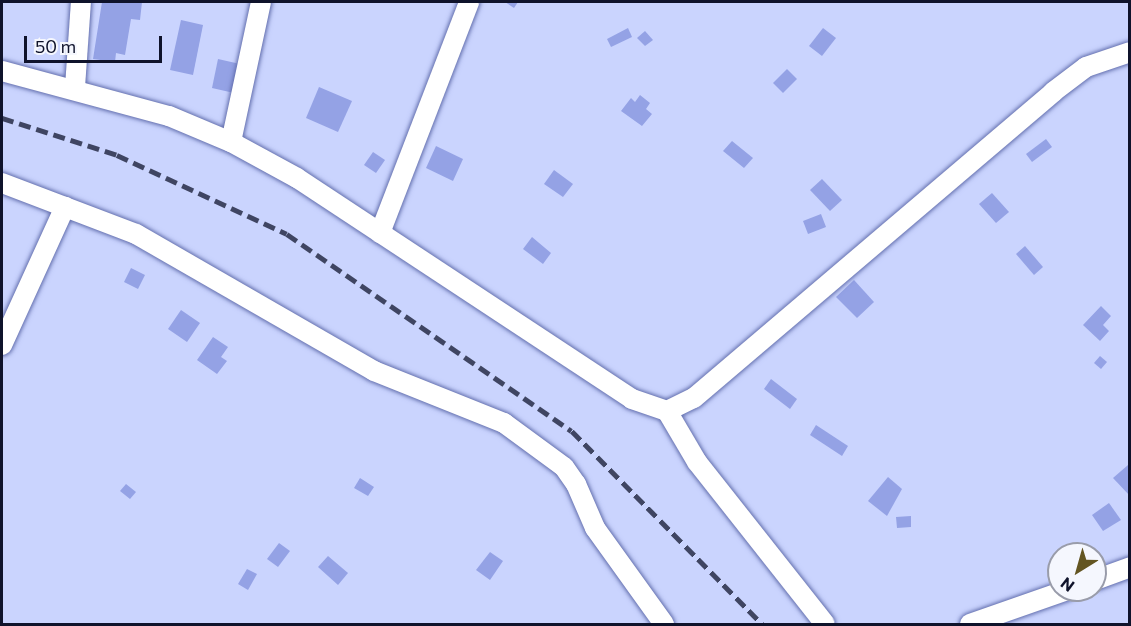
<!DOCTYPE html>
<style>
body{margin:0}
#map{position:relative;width:1131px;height:626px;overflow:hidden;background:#cad4fe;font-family:Commissioner,sans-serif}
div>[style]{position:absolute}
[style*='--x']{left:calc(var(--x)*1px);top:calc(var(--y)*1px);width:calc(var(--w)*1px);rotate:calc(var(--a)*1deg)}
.building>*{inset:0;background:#94a2e5}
.roads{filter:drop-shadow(0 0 2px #636fae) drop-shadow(0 0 2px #636fae)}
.street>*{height:20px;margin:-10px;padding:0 10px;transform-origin:10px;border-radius:10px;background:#fff}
.rail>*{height:4.5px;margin-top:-2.25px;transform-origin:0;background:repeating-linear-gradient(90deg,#3f4562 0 12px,transparent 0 18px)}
span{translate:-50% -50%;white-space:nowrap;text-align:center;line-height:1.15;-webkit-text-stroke:6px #f5f7fe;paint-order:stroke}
.frame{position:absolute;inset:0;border:3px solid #0f132b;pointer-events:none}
.north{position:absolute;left:1047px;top:542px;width:60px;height:60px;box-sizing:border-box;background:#f5f7fe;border:2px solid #999caa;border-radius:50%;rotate:217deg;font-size:16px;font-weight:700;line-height:24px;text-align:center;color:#0f132b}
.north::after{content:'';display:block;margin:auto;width:21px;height:27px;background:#635522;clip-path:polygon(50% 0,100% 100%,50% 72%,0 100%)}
.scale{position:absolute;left:24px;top:36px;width:138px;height:27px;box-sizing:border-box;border:3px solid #0f132b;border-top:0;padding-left:8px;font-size:18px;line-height:21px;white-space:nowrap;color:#0f132b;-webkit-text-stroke:4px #f5f7fe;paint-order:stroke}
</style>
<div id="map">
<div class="building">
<i style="clip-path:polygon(102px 2px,142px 2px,140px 20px,131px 19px,125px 55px,116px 53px,115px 62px,93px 59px)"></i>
<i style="clip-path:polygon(505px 2px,518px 2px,514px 8px)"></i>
<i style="clip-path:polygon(181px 20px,203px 25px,193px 75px,170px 70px)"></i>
<i style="clip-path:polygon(628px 28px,632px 37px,611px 47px,607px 39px)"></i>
<i style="clip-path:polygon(823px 28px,836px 38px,822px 56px,809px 46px)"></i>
<i style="clip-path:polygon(645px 31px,653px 40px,645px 46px,637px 38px)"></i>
<i style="clip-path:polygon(218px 59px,240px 64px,234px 93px,212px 88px)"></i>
<i style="clip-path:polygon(787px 69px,797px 79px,783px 93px,773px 83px)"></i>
<i style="clip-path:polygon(319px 87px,352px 101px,338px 132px,306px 118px)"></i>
<i style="clip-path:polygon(640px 95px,650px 103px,646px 109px,652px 114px,642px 126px,621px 111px,631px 98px,635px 102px)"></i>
<i style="clip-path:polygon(1046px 139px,1052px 147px,1032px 162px,1026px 154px)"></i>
<i style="clip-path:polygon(732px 141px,753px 158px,744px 168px,723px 151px)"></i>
<i style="clip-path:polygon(436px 146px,463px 159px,453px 181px,426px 168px)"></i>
<i style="clip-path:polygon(373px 152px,385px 160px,376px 173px,364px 165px)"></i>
<i style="clip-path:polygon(554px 170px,573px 184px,563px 197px,544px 184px)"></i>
<i style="clip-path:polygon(822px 179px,842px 200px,830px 211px,810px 190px)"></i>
<i style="clip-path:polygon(992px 193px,1009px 212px,996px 223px,979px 204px)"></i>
<i style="clip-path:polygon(821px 214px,826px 227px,808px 234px,803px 221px)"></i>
<i style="clip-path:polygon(532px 237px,551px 253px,543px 264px,523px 249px)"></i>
<i style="clip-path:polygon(1025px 246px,1043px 267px,1034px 275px,1016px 254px)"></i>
<i style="clip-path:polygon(131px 268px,145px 275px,138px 289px,124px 282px)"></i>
<i style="clip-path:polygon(854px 280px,874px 302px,857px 318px,836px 297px)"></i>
<i style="clip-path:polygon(1101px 306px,1111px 316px,1103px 325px,1109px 331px,1100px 341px,1083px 325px)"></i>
<i style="clip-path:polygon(181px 310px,200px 323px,187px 342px,168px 329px)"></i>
<i style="clip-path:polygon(213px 337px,228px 347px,221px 357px,227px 361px,217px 374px,197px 360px)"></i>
<i style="clip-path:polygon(1100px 356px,1107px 362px,1101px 369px,1094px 363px)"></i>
<i style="clip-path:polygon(771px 379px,797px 399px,790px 409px,764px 389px)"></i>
<i style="clip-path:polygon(816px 425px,848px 446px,842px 456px,810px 435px)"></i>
<i style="clip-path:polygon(1128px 465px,1130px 466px,1130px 496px,1113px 478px)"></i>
<i style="clip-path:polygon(888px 477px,902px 489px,887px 516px,868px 501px)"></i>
<i style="clip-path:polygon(360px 478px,374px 487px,368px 496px,354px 488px)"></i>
<i style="clip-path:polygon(126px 484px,136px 492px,130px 499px,120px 491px)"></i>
<i style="clip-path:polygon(1109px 503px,1121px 520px,1103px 531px,1092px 515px)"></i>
<i style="clip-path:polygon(911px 516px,911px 527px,897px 528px,896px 517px)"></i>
<i style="clip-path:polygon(279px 543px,290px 551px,278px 567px,267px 559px)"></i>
<i style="clip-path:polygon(490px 552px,503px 561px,490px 580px,476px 570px)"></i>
<i style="clip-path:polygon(328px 556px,348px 573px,338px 585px,318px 567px)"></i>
<i style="clip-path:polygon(247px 569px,257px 574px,248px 590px,238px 584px)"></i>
</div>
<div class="roads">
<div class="street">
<i style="--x:2;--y:71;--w:173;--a:15.1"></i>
<i style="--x:169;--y:116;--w:67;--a:22.8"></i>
<i style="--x:231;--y:142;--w:75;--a:28.6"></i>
<i style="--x:297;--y:178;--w:401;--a:33.4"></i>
<i style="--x:632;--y:399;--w:37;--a:19"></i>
<i style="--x:667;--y:411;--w:30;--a:-26"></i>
<i style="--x:694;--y:398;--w:472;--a:-40.4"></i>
<i style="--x:1053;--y:92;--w:41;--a:-37.1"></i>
<i style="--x:1086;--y:67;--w:46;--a:-18.8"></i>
<i style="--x:75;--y:87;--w:85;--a:-86"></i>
<i style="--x:231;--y:142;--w:143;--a:-77.9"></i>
<i style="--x:2;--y:183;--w:143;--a:20.8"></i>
<i style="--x:136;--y:234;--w:275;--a:29.9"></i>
<i style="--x:374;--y:371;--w:140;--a:21.8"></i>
<i style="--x:504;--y:423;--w:74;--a:36.3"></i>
<i style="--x:564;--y:467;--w:21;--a:55"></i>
<i style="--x:576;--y:484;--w:48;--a:66.6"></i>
<i style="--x:595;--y:528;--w:118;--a:54.3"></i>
<i style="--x:380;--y:233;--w:248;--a:-68.9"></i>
<i style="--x:2;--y:345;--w:152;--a:-65.5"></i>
<i style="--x:667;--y:411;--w:59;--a:59.5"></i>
<i style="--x:697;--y:462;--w:206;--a:51.7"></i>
<i style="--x:1095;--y:580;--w:37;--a:-20"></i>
<i style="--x:970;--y:624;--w:103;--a:-19.3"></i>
</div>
</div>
<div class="rail">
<i style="--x:2;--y:118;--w:121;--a:17.8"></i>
<i style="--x:117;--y:155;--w:187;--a:24.9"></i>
<i style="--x:287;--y:234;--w:346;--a:34.7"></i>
<i style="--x:572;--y:431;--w:271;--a:45.4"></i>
</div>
<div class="frame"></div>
<div class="north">N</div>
<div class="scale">50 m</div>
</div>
